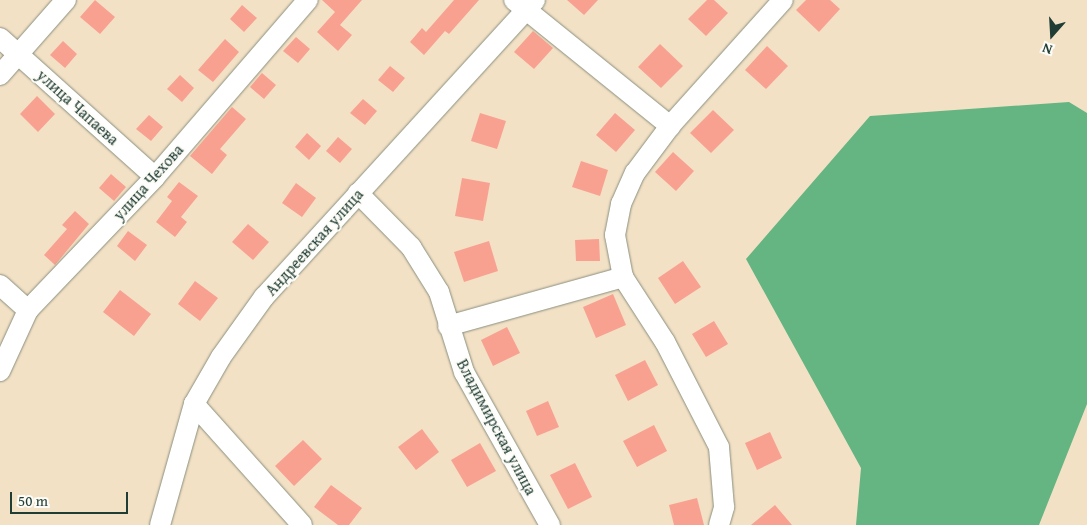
<!DOCTYPE html>
<meta charset="utf-8">
<style>
body{margin:0}
#map{position:relative;width:1087px;height:525px;overflow:hidden;background:#f3e1c6;font-family:"Gentium Book Plus",serif}
div>[style]{position:absolute}
[style*='--x']{left:calc(var(--x)*1px);top:calc(var(--y)*1px);width:calc(var(--w)*1px);rotate:calc(var(--a)*1deg)}
.forest>*{inset:0;background:#64b581}
.building>*{inset:0;background:#f8a190}
.roads{filter:drop-shadow(0 0 1px #898f7d) drop-shadow(0 0 1px #898f7d)}
.minor>*{height:20px;margin:-10px;padding:0 10px;transform-origin:10px;border-radius:10px;background:#fff}
span{translate:-50% -50%;white-space:nowrap;text-align:center;line-height:1.15;-webkit-text-stroke:4px #fdfcf7;paint-order:stroke}
.street-label{font-size:16px;color:#1f3d34}
.north{position:absolute;left:1027px;top:10px;width:50px;height:50px;-webkit-text-stroke:4px #fdfcf7;paint-order:stroke;rotate:199deg;font-size:14px;font-weight:700;line-height:20px;text-align:center;color:#1f3d34}
.north::after{content:'';display:block;margin:auto;width:18px;height:22px;background:#1f3d34;clip-path:polygon(50% 0,100% 100%,50% 72%,0 100%)}
.scale{position:absolute;left:10px;top:492px;width:118px;height:22px;box-sizing:border-box;border:2px solid #1f3d34;border-top:0;padding-left:6px;font-size:15px;line-height:18px;white-space:nowrap;color:#1f3d34;-webkit-text-stroke:4px #fdfcf7;paint-order:stroke}
</style>
<div id="map">
<div class="forest">
<i style="clip-path:polygon(1069px 102px,1087px 113px,1087px 404px,1039px 525px,856px 525px,861px 468px,746px 259px,870px 116px)"></i>
</div>
<div class="building">
<i style="clip-path:polygon(95px 0,115px 17px,100px 34px,80px 17px)"></i>
<i style="clip-path:polygon(322px 0,362px 0,340px 25px,352px 35px,338px 51px,317px 32px,335px 12px)"></i>
<i style="clip-path:polygon(454px 0,479px 0,449px 34px,445px 31px,424px 55px,410px 42px,422px 28px,426px 32px)"></i>
<i style="clip-path:polygon(567px 0,598px 0,584px 15px)"></i>
<i style="clip-path:polygon(707px 0,714px 0,728px 13px,706px 36px,688px 19px)"></i>
<i style="clip-path:polygon(806px 0,830px 0,840px 9px,819px 32px,796px 10px)"></i>
<i style="clip-path:polygon(242px 5px,257px 18px,244px 32px,230px 19px)"></i>
<i style="clip-path:polygon(533px 31px,553px 48px,534px 69px,514px 52px)"></i>
<i style="clip-path:polygon(296px 37px,310px 49px,298px 63px,283px 51px)"></i>
<i style="clip-path:polygon(225px 39px,239px 52px,213px 82px,198px 70px)"></i>
<i style="clip-path:polygon(63px 41px,77px 54px,65px 68px,50px 55px)"></i>
<i style="clip-path:polygon(660px 44px,683px 66px,661px 88px,638px 67px)"></i>
<i style="clip-path:polygon(767px 46px,788px 66px,766px 89px,745px 70px)"></i>
<i style="clip-path:polygon(390px 66px,405px 78px,393px 92px,378px 80px)"></i>
<i style="clip-path:polygon(262px 73px,276px 85px,264px 99px,250px 87px)"></i>
<i style="clip-path:polygon(180px 75px,194px 88px,182px 102px,167px 89px)"></i>
<i style="clip-path:polygon(37px 96px,55px 114px,38px 132px,20px 114px)"></i>
<i style="clip-path:polygon(363px 99px,377px 111px,365px 125px,350px 113px)"></i>
<i style="clip-path:polygon(232px 107px,246px 119px,220px 149px,227px 155px,212px 174px,190px 156px)"></i>
<i style="clip-path:polygon(713px 110px,734px 130px,711px 153px,690px 133px)"></i>
<i style="clip-path:polygon(480px 113px,506px 121px,497px 149px,471px 141px)"></i>
<i style="clip-path:polygon(615px 113px,635px 130px,616px 152px,596px 135px)"></i>
<i style="clip-path:polygon(149px 115px,163px 127px,151px 141px,136px 129px)"></i>
<i style="clip-path:polygon(307px 133px,321px 146px,309px 160px,295px 147px)"></i>
<i style="clip-path:polygon(338px 137px,352px 149px,340px 163px,326px 151px)"></i>
<i style="clip-path:polygon(673px 152px,694px 171px,676px 191px,655px 172px)"></i>
<i style="clip-path:polygon(581px 161px,608px 170px,600px 196px,572px 187px)"></i>
<i style="clip-path:polygon(111px 174px,126px 187px,114px 201px,99px 188px)"></i>
<i style="clip-path:polygon(462px 178px,490px 183px,483px 221px,455px 216px)"></i>
<i style="clip-path:polygon(179px 182px,198px 196px,181px 217px,187px 222px,175px 237px,156px 222px,172px 201px,167px 197px)"></i>
<i style="clip-path:polygon(296px 183px,316px 198px,302px 217px,282px 203px)"></i>
<i style="clip-path:polygon(75px 211px,89px 224px,55px 265px,44px 255px,67px 229px,62px 225px)"></i>
<i style="clip-path:polygon(248px 224px,269px 242px,253px 260px,232px 242px)"></i>
<i style="clip-path:polygon(128px 231px,147px 245px,135px 261px,117px 246px)"></i>
<i style="clip-path:polygon(599px 239px,600px 261px,576px 261px,575px 240px)"></i>
<i style="clip-path:polygon(489px 241px,498px 271px,464px 282px,454px 252px)"></i>
<i style="clip-path:polygon(683px 261px,701px 287px,675px 304px,658px 278px)"></i>
<i style="clip-path:polygon(195px 281px,218px 298px,200px 321px,178px 304px)"></i>
<i style="clip-path:polygon(120px 290px,151px 314px,134px 336px,103px 312px)"></i>
<i style="clip-path:polygon(613px 294px,626px 325px,596px 338px,583px 307px)"></i>
<i style="clip-path:polygon(714px 321px,728px 344px,706px 357px,692px 334px)"></i>
<i style="clip-path:polygon(507px 327px,520px 353px,493px 366px,481px 340px)"></i>
<i style="clip-path:polygon(645px 360px,658px 385px,628px 401px,615px 375px)"></i>
<i style="clip-path:polygon(548px 401px,559px 427px,537px 436px,526px 411px)"></i>
<i style="clip-path:polygon(654px 425px,667px 451px,637px 467px,623px 441px)"></i>
<i style="clip-path:polygon(422px 429px,439px 452px,416px 470px,398px 447px)"></i>
<i style="clip-path:polygon(770px 432px,782px 458px,757px 470px,745px 443px)"></i>
<i style="clip-path:polygon(303px 440px,322px 459px,294px 486px,275px 466px)"></i>
<i style="clip-path:polygon(480px 443px,496px 471px,467px 487px,451px 460px)"></i>
<i style="clip-path:polygon(575px 463px,592px 497px,568px 509px,550px 475px)"></i>
<i style="clip-path:polygon(331px 485px,362px 508px,349px 525px,338px 525px,314px 507px)"></i>
<i style="clip-path:polygon(697px 498px,704px 525px,674px 525px,669px 505px)"></i>
<i style="clip-path:polygon(775px 505px,792px 525px,751px 525px)"></i>
</div>
<div class="roads">
<div class="minor">
<i style="--x:514;--y:0;--w:201;--a:38.9"></i>
<i style="--x:0;--y:38;--w:208;--a:41.9"></i>
<i style="--x:0;--y:75;--w:100;--a:-48.7"></i>
<i style="--x:358;--y:193;--w:76;--a:45.5"></i>
<i style="--x:411;--y:247;--w:53;--a:58.1"></i>
<i style="--x:439;--y:292;--w:84;--a:72.6"></i>
<i style="--x:464;--y:372;--w:176;--a:60.7"></i>
<i style="--x:0;--y:285;--w:38;--a:42"></i>
<i style="--x:448;--y:326;--w:182;--a:-15.6"></i>
<i style="--x:0;--y:371;--w:67;--a:-65.3"></i>
<i style="--x:28;--y:310;--w:184;--a:-46.3"></i>
<i style="--x:155;--y:177;--w:234;--a:-49.2"></i>
<i style="--x:194;--y:404;--w:162;--a:48.2"></i>
<i style="--x:160;--y:525;--w:126;--a:-74.3"></i>
<i style="--x:194;--y:404;--w:54;--a:-60.1"></i>
<i style="--x:221;--y:357;--w:74;--a:-54.4"></i>
<i style="--x:264;--y:297;--w:402;--a:-47.6"></i>
<i style="--x:719;--y:525;--w:19;--a:-74"></i>
<i style="--x:724;--y:507;--w:60;--a:-94.8"></i>
<i style="--x:719;--y:447;--w:118;--a:-117.2"></i>
<i style="--x:665;--y:342;--w:77;--a:-122.9"></i>
<i style="--x:623;--y:277;--w:43;--a:-100.8"></i>
<i style="--x:615;--y:235;--w:32;--a:-79"></i>
<i style="--x:621;--y:204;--w:34;--a:-66"></i>
<i style="--x:635;--y:173;--w:59;--a:-53.3"></i>
<i style="--x:670;--y:126;--w:169;--a:-48.1"></i>
</div>
</div>
<div class="street-label">
<span style="left:78px;top:107px;rotate:42deg">улица Чапаева</span>
<span style="left:148px;top:182px;rotate:-48deg">улица Чехова</span>
<span style="left:314px;top:242px;rotate:-48deg">Андреевская улица</span>
<span style="left:497px;top:427px;rotate:62deg">Владимирская улица</span>
</div>
<div class="north">N</div>
<div class="scale">50 m</div>
</div>
